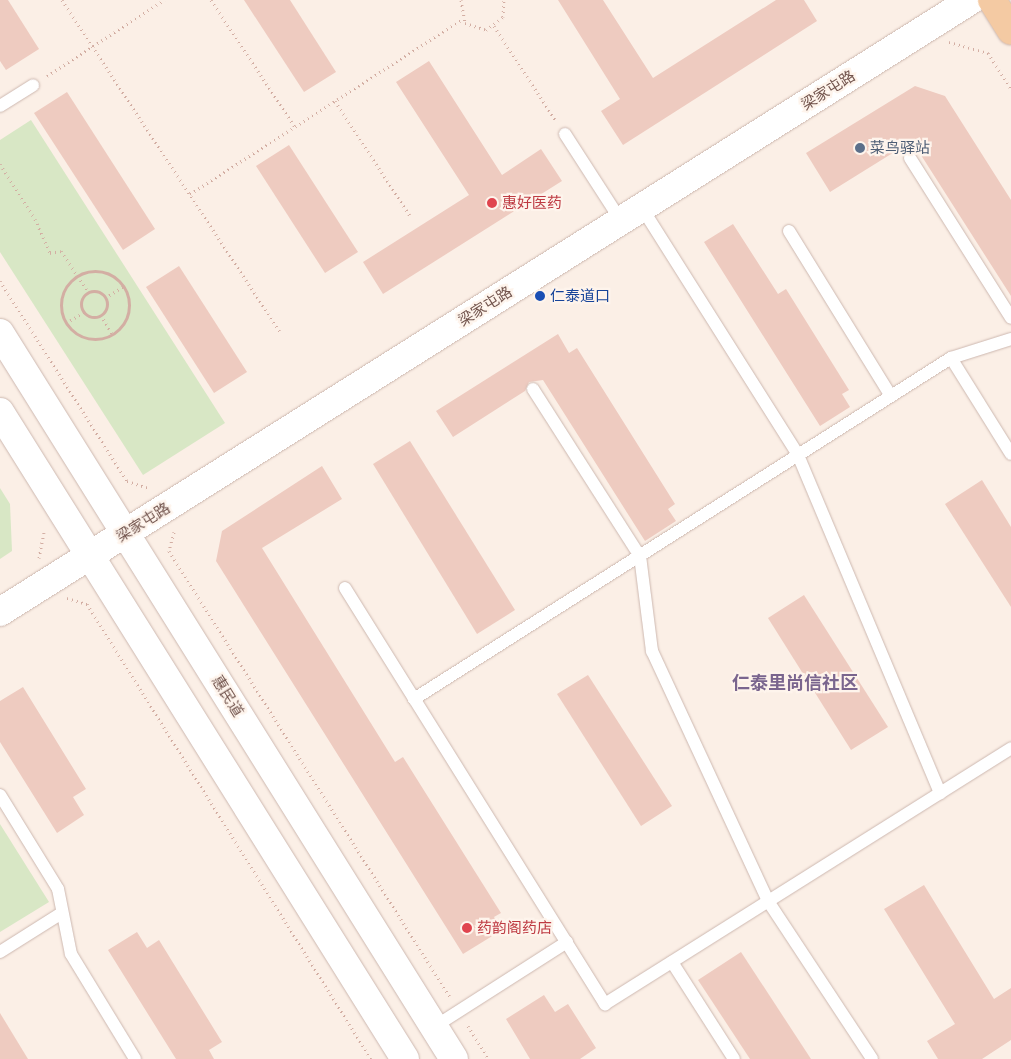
<!DOCTYPE html>
<meta charset="utf-8">
<style>
body{margin:0}
#map{position:relative;width:1011px;height:1059px;overflow:hidden;background:#fbefe6;font-family:"Titillium Web","Noto Sans SC",sans-serif}
div>[style]{position:absolute}
[style*='--x']{left:calc(var(--x)*1px);top:calc(var(--y)*1px);width:calc(var(--w)*1px);rotate:calc(var(--a)*1deg)}
.green>*{inset:0;background:#d8e7c5}
.building>*{inset:0;background:#eecbc0}
.path>*{height:3px;margin-top:-1.5px;transform-origin:0;background:repeating-linear-gradient(90deg,#d3aea3 0 1px,transparent 0 5px)}
.path>.ring{margin:-1.5px;padding:0;box-sizing:content-box;background:none;border:3px solid #d3aea3;border-radius:50%}
.roads{filter:drop-shadow(0 0 1px #cdb8b0) drop-shadow(0 0 1px #cdb8b0)}
.lane>*{height:12px;margin:-6px;padding:0 6px;transform-origin:6px;border-radius:6px;background:#fff}
.secondary>*{height:28px;margin:-14px;padding:0 14px;transform-origin:14px;border-radius:14px;background:#fff}
.primary>*{height:28px;margin:-14px;padding:0 14px;transform-origin:14px;border-radius:14px;background:#f4caa3}
.dots>*{width:14px;height:14px;translate:-50% -50%;box-sizing:border-box;border:2px solid #fef4ec;border-radius:50%}
span{translate:-50% -50%;white-space:nowrap;text-align:center;line-height:1.15;-webkit-text-stroke:4.5px #fef4ec;paint-order:stroke}
.street-label{font-size:15px;color:#72544d}
.service-label{font-size:15px;color:#4e5e75}
.left{translate:0 -50%;text-align:left}
.health-label{font-size:15px;color:#be3a42}
.transit-label{font-size:15px;color:#164399}
.quarter-label{font-size:18px;color:#7a658e;font-weight:700}
</style>
<div id="map">
<div class="green">
<i style="clip-path:polygon(31px 120px,225px 423px,143px 475px,0 252px,0 140px)"></i>
<i style="clip-path:polygon(0 488px,10px 504px,12px 551px,0 559px)"></i>
<i style="clip-path:polygon(0 824px,49px 902px,0 932px)"></i>
</div>
<div class="building">
<i style="clip-path:polygon(0 0,8px 0,39px 49px,6px 70px,0 61px)"></i>
<i style="clip-path:polygon(244px 0,290px 0,336px 72px,304px 92px)"></i>
<i style="clip-path:polygon(558px 0,603px 0,653px 78px,776px 0,804px 0,817px 21px,623px 145px,601px 111px,620px 99px)"></i>
<i style="clip-path:polygon(429px 61px,502px 175px,541px 149px,562px 181px,383px 294px,363px 262px,469px 195px,396px 82px)"></i>
<i style="clip-path:polygon(915px 86px,945px 96px,1011px 200px,1011px 296px,912px 141px,830px 192px,806px 153px)"></i>
<i style="clip-path:polygon(67px 92px,155px 229px,123px 250px,34px 113px)"></i>
<i style="clip-path:polygon(289px 145px,358px 252px,325px 273px,256px 166px)"></i>
<i style="clip-path:polygon(733px 224px,778px 294px,786px 289px,849px 390px,842px 394px,850px 407px,820px 426px,704px 242px)"></i>
<i style="clip-path:polygon(179px 266px,247px 372px,214px 393px,146px 287px)"></i>
<i style="clip-path:polygon(558px 334px,569px 353px,577px 348px,675px 504px,668px 509px,676px 521px,645px 541px,543px 380px,529px 382px,525px 391px,453px 437px,436px 411px)"></i>
<i style="clip-path:polygon(410px 441px,515px 610px,477px 634px,373px 464px)"></i>
<i style="clip-path:polygon(322px 466px,342px 499px,262px 548px,395px 762px,403px 757px,501px 913px,494px 917px,502px 930px,463px 954px,216px 561px,222px 531px)"></i>
<i style="clip-path:polygon(982px 480px,1011px 527px,1011px 607px,945px 504px)"></i>
<i style="clip-path:polygon(804px 595px,888px 727px,851px 750px,768px 618px)"></i>
<i style="clip-path:polygon(588px 675px,672px 806px,641px 826px,557px 694px)"></i>
<i style="clip-path:polygon(23px 687px,86px 789px,73px 797px,84px 815px,57px 833px,0 742px,0 701px)"></i>
<i style="clip-path:polygon(924px 885px,994px 999px,1011px 988px,1011px 1040px,982px 1059px,938px 1059px,927px 1041px,955px 1024px,884px 909px)"></i>
<i style="clip-path:polygon(137px 932px,147px 948px,159px 940px,222px 1042px,209px 1050px,214px 1059px,176px 1059px,108px 950px)"></i>
<i style="clip-path:polygon(741px 952px,811px 1059px,750px 1059px,698px 980px)"></i>
<i style="clip-path:polygon(544px 995px,555px 1012px,568px 1004px,596px 1048px,580px 1059px,530px 1059px,506px 1019px)"></i>
<i style="clip-path:polygon(0 1013px,28px 1059px,0 1059px)"></i>
</div>
<div class="path">
<i style="--x:62;--y:0;--w:397;--a:56.7"></i>
<i style="--x:211;--y:0;--w:152;--a:56.5"></i>
<i style="--x:461;--y:0;--w:23;--a:80"></i>
<i style="--x:465;--y:23;--w:22;--a:18"></i>
<i style="--x:486;--y:30;--w:21;--a:-37"></i>
<i style="--x:503;--y:17;--w:17;--a:-87"></i>
<i style="--x:494;--y:26;--w:113;--a:56.9"></i>
<i style="--x:949;--y:42;--w:41;--a:15.8"></i>
<i style="--x:988;--y:53;--w:43;--a:57.4"></i>
<i style="--x:47;--y:76;--w:140;--a:-33"></i>
<i style="--x:335;--y:101;--w:139;--a:56.8"></i>
<i style="--x:0;--y:164;--w:65;--a:57.5"></i>
<i style="--x:35;--y:219;--w:37;--a:66"></i>
<i style="--x:50;--y:253;--w:11;--a:-10"></i>
<i style="--x:61;--y:251;--w:50;--a:56.3"></i>
<i style="--x:190;--y:194;--w:324;--a:-32.7"></i>
<i class="ring" style="left:61px;top:271px;width:65px;height:65px"></i>
<i style="--x:0;--y:281;--w:237;--a:57.6"></i>
<i style="--x:127;--y:481;--w:23;--a:18"></i>
<i class="ring" style="left:81px;top:291px;width:23px;height:23px"></i>
<i style="--x:105;--y:298;--w:22;--a:-32"></i>
<i style="--x:101;--y:315;--w:22;--a:60"></i>
<i style="--x:66;--y:323;--w:21;--a:-31"></i>
<i style="--x:174;--y:532;--w:20;--a:105"></i>
<i style="--x:169;--y:551;--w:527;--a:57.79"></i>
<i style="--x:39;--y:558;--w:26;--a:-79"></i>
<i style="--x:67;--y:598;--w:21;--a:17"></i>
<i style="--x:87;--y:604;--w:536;--a:58.03"></i>
<i style="--x:468;--y:1026;--w:39;--a:58"></i>
</div>
<div class="roads">
<div class="lane">
<i style="--x:0;--y:106;--w:39;--a:-32"></i>
<i style="--x:565;--y:134;--w:103;--a:57.2"></i>
<i style="--x:910;--y:158;--w:189;--a:57.7"></i>
<i style="--x:642;--y:208;--w:292;--a:57.7"></i>
<i style="--x:798;--y:455;--w:367;--a:67.2"></i>
<i style="--x:789;--y:231;--w:194;--a:58.3"></i>
<i style="--x:951;--y:358;--w:63;--a:-17.6"></i>
<i style="--x:533;--y:389;--w:198;--a:57.4"></i>
<i style="--x:640;--y:556;--w:96;--a:82.8"></i>
<i style="--x:652;--y:651;--w:276;--a:65.1"></i>
<i style="--x:768;--y:901;--w:189;--a:56.6"></i>
<i style="--x:345;--y:588;--w:491;--a:58"></i>
<i style="--x:605;--y:1004;--w:480;--a:-32.2"></i>
<i style="--x:414;--y:699;--w:636;--a:-32.42"></i>
<i style="--x:951;--y:358;--w:113;--a:58"></i>
<i style="--x:0;--y:795;--w:110;--a:58.3"></i>
<i style="--x:58;--y:889;--w:66;--a:78.7"></i>
<i style="--x:71;--y:954;--w:123;--a:58.6"></i>
<i style="--x:0;--y:952;--w:71;--a:-32.3"></i>
<i style="--x:672;--y:962;--w:115;--a:57.4"></i>
<i style="--x:434;--y:1027;--w:158;--a:-32.6"></i>
</div>
<div class="secondary">
<i style="--x:0;--y:333;--w:856;--a:57.98"></i>
<i style="--x:0;--y:412;--w:763;--a:57.95"></i>
<i style="--x:0;--y:612;--w:1148;--a:-32.22"></i>
</div>
<div class="primary">
<i style="--x:992;--y:0;--w:36;--a:58"></i>
</div>
</div>
<div class="dots">
<i style="left:860px;top:148px;background:#5c6f8a"></i>
<i style="left:492px;top:203px;background:#e0444e"></i>
<i style="left:540px;top:296px;background:#1a4fb4"></i>
<i style="left:467px;top:928px;background:#e0444e"></i>
</div>
<div class="street-label">
<span style="left:828px;top:90px;rotate:-32deg">梁家屯路</span>
<span style="left:485px;top:306px;rotate:-32deg">梁家屯路</span>
<span style="left:143px;top:522px;rotate:-32deg">梁家屯路</span>
<span style="left:228px;top:696px;rotate:58deg">惠民道</span>
</div>
<div class="service-label">
<span class="left" style="left:870px;top:148px">菜鸟驿站</span>
</div>
<div class="health-label">
<span class="left" style="left:502px;top:203px">惠好医药</span>
<span class="left" style="left:477px;top:928px">药韵阁药店</span>
</div>
<div class="transit-label">
<span class="left" style="left:550px;top:296px">仁泰道口</span>
</div>
<div class="quarter-label">
<span style="left:795px;top:683px">仁泰里尚信社区</span>
</div>
</div>
